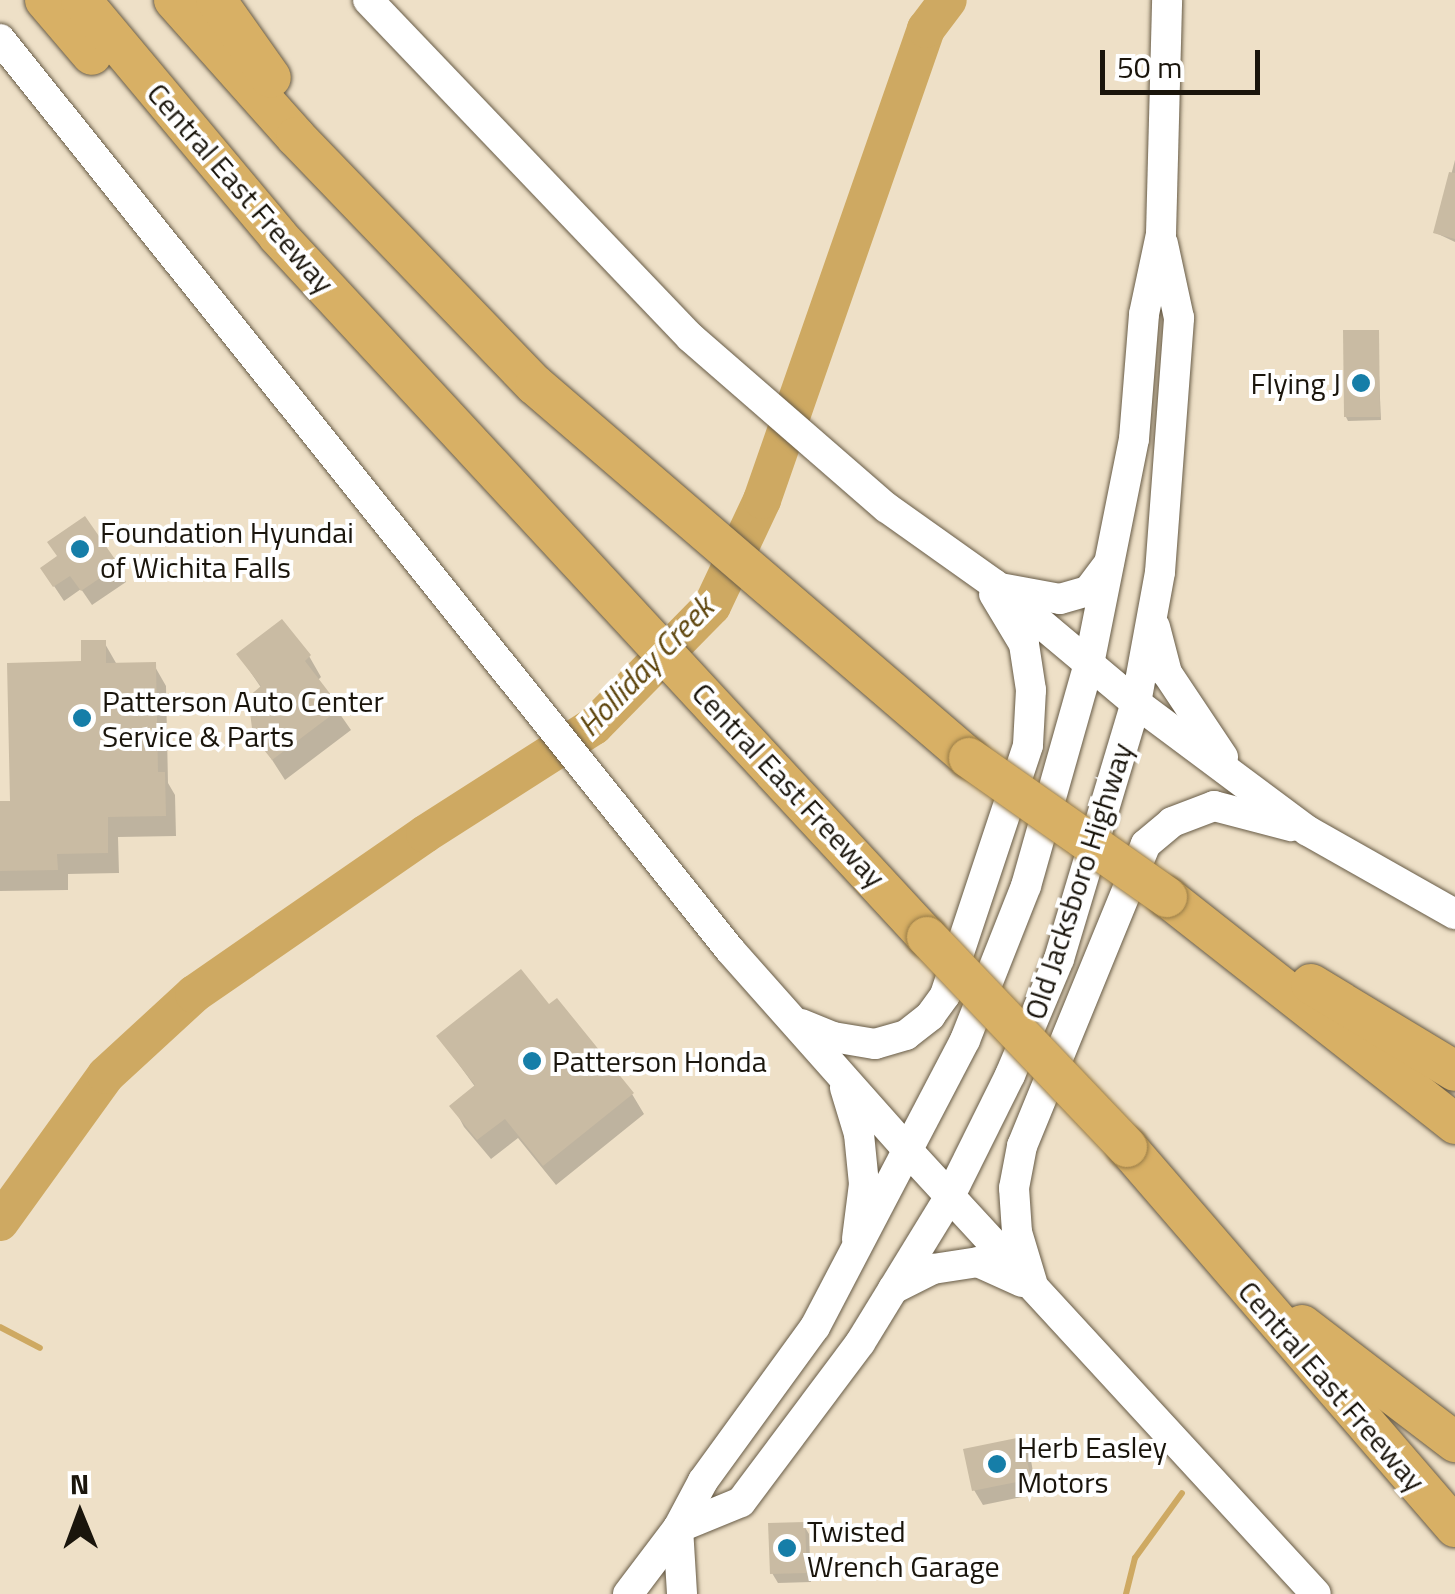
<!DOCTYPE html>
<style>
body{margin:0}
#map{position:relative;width:1455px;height:1594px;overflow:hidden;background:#eee0c7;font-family:"Titillium Web",sans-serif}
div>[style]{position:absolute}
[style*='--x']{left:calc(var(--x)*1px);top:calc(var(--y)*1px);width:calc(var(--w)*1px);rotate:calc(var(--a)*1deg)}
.shadow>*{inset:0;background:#0003}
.stream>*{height:6px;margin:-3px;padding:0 3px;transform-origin:3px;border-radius:3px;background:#cea962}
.river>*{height:38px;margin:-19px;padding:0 19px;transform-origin:19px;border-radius:19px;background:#cea962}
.building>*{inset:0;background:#c9bba3}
.roads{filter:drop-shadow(0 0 2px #675b46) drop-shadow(0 0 2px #675b46)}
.secondary>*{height:30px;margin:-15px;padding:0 15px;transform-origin:15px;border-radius:15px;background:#fff}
.highway>*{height:40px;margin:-20px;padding:0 20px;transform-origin:20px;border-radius:20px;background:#d8b065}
.bridges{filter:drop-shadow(0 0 2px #967a46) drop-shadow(0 0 2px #967a46)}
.highway-bridge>*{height:40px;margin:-20px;padding:0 20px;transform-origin:20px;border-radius:20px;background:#d8b065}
.dots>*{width:28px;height:28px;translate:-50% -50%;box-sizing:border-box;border:5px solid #fff;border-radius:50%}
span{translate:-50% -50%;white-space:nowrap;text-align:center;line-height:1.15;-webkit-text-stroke:8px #fff;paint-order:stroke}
.street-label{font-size:30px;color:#1a150c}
.poi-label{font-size:30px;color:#1a150c}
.right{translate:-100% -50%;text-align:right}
.left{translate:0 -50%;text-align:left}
.water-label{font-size:32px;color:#5f460e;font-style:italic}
.north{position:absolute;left:30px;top:1464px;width:100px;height:100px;-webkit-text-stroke:8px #fff;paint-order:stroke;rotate:359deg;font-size:28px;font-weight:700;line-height:40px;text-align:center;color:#1a150c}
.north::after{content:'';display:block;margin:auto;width:35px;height:45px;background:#1a150c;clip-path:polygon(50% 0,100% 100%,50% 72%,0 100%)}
.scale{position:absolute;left:1100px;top:50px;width:160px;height:45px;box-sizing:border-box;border:5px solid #1a150c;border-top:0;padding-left:12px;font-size:30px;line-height:35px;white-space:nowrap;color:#1a150c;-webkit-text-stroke:8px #fff;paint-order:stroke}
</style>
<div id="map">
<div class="shadow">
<i style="clip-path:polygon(1455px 160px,1455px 242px,1436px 233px)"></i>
<i style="clip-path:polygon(1377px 332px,1381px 420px,1348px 421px,1346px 417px)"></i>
<i style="clip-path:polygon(85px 519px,126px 582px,92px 605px,81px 589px,64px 601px,52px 583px,59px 558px)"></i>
<i style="clip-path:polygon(104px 642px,116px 663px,154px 665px,166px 686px,168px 783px,175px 795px,176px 836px,118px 837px,119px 873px,68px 874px,68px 890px,0 891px,0 803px,13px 803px,84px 664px)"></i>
<i style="clip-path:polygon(239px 655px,309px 656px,321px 677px,317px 681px,351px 730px,285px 780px,256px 735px,262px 689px)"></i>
<i style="clip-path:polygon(549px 1008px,632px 1094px,644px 1114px,556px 1185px,518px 1138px,491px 1159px,464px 1127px,453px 1106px,476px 1088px,439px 1037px)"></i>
<i style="clip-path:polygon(1021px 1440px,1030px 1455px,1037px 1494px,983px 1505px,974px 1490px)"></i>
<i style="clip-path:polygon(803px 1524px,809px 1534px,811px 1582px,778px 1583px,772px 1573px)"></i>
</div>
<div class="stream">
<i style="--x:0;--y:1327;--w:45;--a:27.7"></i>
<i style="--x:1126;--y:1594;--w:37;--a:-76"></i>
<i style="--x:1135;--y:1558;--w:80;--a:-54.1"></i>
</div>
<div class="river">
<i style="--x:0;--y:1222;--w:181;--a:-54.2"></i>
<i style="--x:106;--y:1075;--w:120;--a:-42.6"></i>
<i style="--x:194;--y:994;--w:281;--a:-34.7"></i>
<i style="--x:425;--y:834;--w:201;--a:-32.6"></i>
<i style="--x:594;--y:726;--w:168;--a:-45.5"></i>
<i style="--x:712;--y:606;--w:117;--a:-64.7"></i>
<i style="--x:762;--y:500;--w:499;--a:-70.8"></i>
<i style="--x:926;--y:29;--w:36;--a:-53"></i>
</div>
<div class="building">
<i style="clip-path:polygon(1449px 172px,1455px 173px,1455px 239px,1433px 233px)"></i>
<i style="clip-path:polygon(1343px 330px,1379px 330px,1380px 417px,1344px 417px)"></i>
<i style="clip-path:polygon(85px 516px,119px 565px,81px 591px,70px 576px,53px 587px,40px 568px,57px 556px,47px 542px)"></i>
<i style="clip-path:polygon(282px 619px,311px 655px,305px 661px,341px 708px,272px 760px,253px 736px,248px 697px,261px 686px,236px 654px)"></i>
<i style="clip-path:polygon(81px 640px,106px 640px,106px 663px,156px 662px,158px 772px,165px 772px,166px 816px,108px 817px,108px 853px,57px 854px,58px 870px,0 871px,0 801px,10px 801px,7px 663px,81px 661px)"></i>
<i style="clip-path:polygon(521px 969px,549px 1004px,557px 998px,634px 1093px,543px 1166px,505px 1119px,477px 1140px,449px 1106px,475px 1085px,436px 1036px)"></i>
<i style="clip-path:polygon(1022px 1437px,1031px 1479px,972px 1491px,963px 1449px)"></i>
<i style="clip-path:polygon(805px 1522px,807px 1573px,770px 1574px,768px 1523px)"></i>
</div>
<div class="roads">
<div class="secondary">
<i style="--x:368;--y:0;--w:466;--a:46.3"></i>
<i style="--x:690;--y:337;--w:261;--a:41"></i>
<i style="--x:887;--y:508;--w:131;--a:35.4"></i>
<i style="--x:994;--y:584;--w:185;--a:40"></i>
<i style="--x:1136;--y:703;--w:214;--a:36.7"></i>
<i style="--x:1308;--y:831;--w:169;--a:29.5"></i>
<i style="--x:0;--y:39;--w:1167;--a:51.29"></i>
<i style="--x:730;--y:950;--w:271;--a:48.4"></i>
<i style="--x:910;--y:1153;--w:599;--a:47.37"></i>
<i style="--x:1000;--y:588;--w:61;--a:10.4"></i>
<i style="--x:1060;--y:599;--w:29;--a:-16"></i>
<i style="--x:1088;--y:591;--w:34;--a:-53"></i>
<i style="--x:1155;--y:627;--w:48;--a:75.4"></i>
<i style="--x:1167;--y:673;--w:101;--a:56.3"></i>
<i style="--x:801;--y:1024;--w:35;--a:22"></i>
<i style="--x:833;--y:1037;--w:43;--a:9.5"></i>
<i style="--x:875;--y:1044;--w:32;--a:-16"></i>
<i style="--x:906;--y:1035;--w:31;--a:-38"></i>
<i style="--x:930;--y:1016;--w:26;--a:-54"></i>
<i style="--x:945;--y:995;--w:263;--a:-71.6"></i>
<i style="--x:1028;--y:745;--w:55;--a:-86.9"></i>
<i style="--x:1031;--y:690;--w:47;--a:-98.7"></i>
<i style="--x:1024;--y:644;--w:58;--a:-121"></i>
<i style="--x:845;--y:1088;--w:48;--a:73.1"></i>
<i style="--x:859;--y:1134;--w:50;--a:84.3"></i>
<i style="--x:864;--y:1184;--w:55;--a:97.3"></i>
<i style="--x:1032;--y:1282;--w:52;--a:-106.7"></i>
<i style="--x:1017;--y:1232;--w:44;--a:-93.9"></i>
<i style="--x:1014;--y:1188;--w:43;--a:-79.2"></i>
<i style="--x:1022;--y:1146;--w:326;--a:-67.7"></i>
<i style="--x:1146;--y:844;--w:34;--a:-40"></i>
<i style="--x:1172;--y:822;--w:45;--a:-20.9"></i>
<i style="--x:1214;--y:806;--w:80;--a:14.6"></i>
<i style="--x:893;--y:1289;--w:45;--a:-26.6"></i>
<i style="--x:933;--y:1269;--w:46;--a:-8.8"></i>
<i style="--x:978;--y:1262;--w:48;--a:24.4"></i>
<i style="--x:678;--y:1528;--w:68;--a:-22.4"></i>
<i style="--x:741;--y:1502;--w:199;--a:-53.2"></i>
<i style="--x:860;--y:1343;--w:172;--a:-58.5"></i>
<i style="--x:950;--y:1196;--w:135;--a:-63.6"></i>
<i style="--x:1010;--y:1075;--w:126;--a:-67.1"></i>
<i style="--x:1059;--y:959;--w:267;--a:-73.3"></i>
<i style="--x:1136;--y:703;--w:133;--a:-79.6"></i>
<i style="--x:1160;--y:572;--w:255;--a:-85.7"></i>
<i style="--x:1179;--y:318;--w:76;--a:-102.2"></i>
<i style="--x:678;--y:1528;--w:66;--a:86.5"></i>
<i style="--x:628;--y:1594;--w:83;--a:-52.9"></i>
<i style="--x:678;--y:1528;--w:53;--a:-62"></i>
<i style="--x:703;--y:1481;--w:190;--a:-54"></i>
<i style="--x:815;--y:1327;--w:324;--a:-62.4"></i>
<i style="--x:965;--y:1040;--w:166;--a:-68.4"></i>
<i style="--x:1026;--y:886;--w:231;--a:-74.2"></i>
<i style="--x:1089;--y:664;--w:229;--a:-78.7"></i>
<i style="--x:1134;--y:439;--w:125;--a:-85.4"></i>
<i style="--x:1144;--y:314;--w:82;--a:-78"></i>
<i style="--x:1161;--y:234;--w:234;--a:-88.5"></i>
</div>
<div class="highway">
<i style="--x:45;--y:0;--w:72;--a:49.5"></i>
<i style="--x:81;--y:0;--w:307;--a:50.1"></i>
<i style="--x:278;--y:236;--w:955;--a:47.21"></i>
<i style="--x:174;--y:0;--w:183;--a:48.3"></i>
<i style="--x:296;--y:137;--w:344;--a:46.1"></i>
<i style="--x:535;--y:385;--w:572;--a:40.68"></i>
<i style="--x:216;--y:0;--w:95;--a:54.8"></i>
<i style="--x:1167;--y:897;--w:367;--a:38.2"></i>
<i style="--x:1311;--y:984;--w:168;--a:31.1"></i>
<i style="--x:1127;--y:1147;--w:502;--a:49.2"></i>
<i style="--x:1302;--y:1325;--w:193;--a:37.4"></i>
</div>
</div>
<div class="bridges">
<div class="highway-bridge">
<i style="--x:969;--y:758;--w:242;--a:35.1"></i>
<i style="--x:927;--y:937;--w:290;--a:46.4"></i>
</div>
</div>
<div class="dots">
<i style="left:1361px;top:383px;background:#167ea8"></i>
<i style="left:80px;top:549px;background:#167ea8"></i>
<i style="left:82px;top:718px;background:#167ea8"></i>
<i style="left:532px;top:1061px;background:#167ea8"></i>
<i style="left:997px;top:1464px;background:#167ea8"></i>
<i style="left:787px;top:1548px;background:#167ea8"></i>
</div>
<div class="street-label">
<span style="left:241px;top:188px;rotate:49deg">Central East Freeway</span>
<span style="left:789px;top:785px;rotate:47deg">Central East Freeway</span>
<span style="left:1078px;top:881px;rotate:-72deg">Old Jacksboro Highway</span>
<span style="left:1332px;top:1386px;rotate:49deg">Central East Freeway</span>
</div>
<div class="poi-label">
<span class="right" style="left:1341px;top:383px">Flying J</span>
<span class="left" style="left:100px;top:549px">Foundation Hyundai<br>of Wichita Falls</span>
<span class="left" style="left:102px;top:718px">Patterson Auto Center<br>Service &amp; Parts</span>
<span class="left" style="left:552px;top:1061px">Patterson Honda</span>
<span class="left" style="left:1017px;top:1464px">Herb Easley<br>Motors</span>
<span class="left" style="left:807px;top:1548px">Twisted<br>Wrench Garage</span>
</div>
<div class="water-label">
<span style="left:645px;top:666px;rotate:-46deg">Holliday Creek</span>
</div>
<div class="north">N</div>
<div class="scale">50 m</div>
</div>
